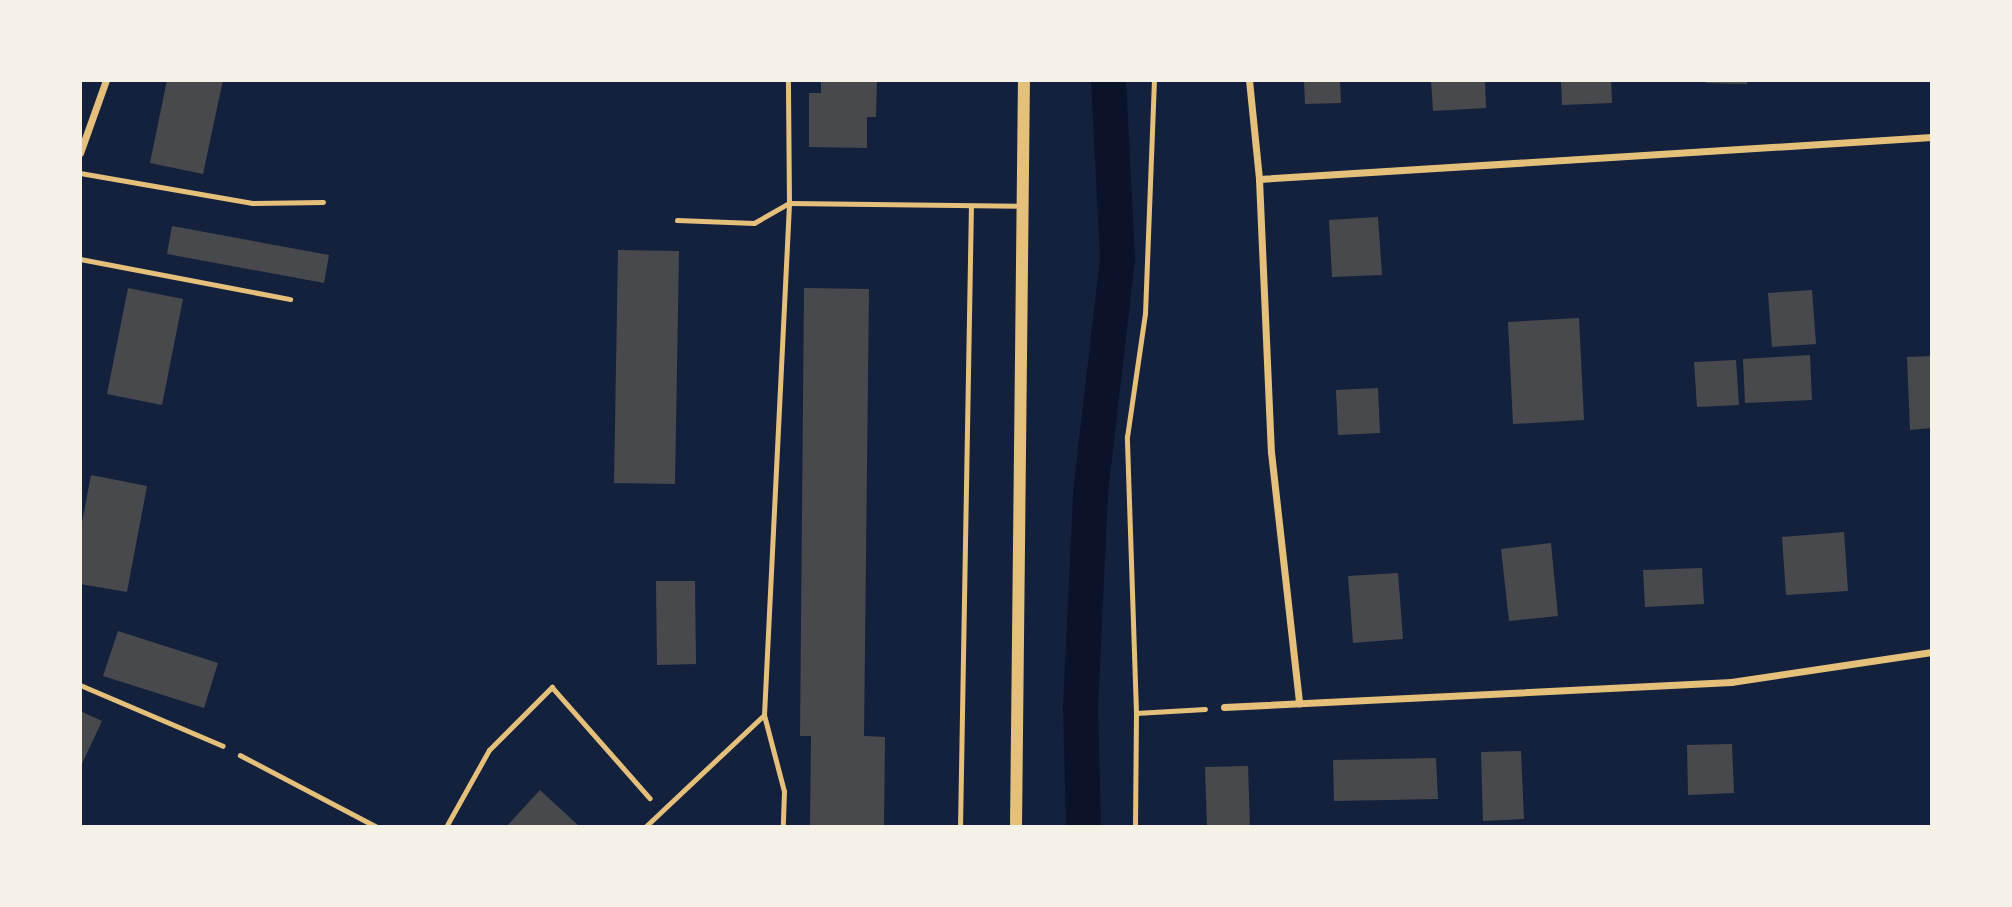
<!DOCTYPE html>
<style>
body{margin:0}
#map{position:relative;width:2012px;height:907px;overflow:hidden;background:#14213d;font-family:Bitter,serif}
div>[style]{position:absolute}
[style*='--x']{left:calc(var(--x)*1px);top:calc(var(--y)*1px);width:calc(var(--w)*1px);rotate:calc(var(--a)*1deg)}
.canal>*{height:35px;margin:-17.5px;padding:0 17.5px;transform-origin:17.5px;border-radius:17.5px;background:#0b132b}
.building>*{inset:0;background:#48494c}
.path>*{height:4.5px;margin:-2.25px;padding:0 2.25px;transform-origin:2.25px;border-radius:2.25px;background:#e5c07b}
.service>*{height:5px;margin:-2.5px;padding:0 2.5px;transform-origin:2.5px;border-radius:2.5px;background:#e5c07b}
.minor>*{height:7px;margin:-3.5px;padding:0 3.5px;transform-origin:3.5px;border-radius:3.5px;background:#e5c07b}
.tertiary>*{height:12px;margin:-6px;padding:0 6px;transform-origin:6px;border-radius:6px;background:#e5c07b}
span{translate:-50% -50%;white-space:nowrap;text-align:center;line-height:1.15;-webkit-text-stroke:6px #f6f1e7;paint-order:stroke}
.frame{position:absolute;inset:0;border:82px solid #f6f1e7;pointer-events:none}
</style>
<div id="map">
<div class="canal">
<i style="--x:1083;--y:827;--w:120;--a:-91.4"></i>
<i style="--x:1080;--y:707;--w:215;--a:-87.3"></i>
<i style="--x:1090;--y:492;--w:236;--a:-83.4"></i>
<i style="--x:1117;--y:258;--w:178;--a:-92.9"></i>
</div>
<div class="building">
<i style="clip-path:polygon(167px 80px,223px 80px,203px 174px,150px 163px)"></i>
<i style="clip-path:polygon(821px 80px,877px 80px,876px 117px,867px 117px,867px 148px,809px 147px,809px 93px,821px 93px)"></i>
<i style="clip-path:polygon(1304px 80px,1340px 80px,1341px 103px,1305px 104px)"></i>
<i style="clip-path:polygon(1431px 80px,1485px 80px,1486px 108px,1433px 111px)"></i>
<i style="clip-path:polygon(1561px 80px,1611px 80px,1612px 103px,1562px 105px)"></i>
<i style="clip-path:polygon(1706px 80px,1747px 80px,1747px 84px,1706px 83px)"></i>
<i style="clip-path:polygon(1378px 217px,1382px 275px,1332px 277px,1329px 220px)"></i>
<i style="clip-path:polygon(172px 226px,329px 255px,324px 283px,167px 254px)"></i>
<i style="clip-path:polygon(618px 250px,679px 251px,675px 484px,614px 483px)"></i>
<i style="clip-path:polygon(128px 288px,183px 299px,162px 405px,107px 394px)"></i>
<i style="clip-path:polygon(804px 288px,869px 289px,864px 736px,885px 737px,884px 827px,810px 827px,811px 736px,800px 736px)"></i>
<i style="clip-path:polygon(1812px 290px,1816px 344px,1772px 347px,1768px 293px)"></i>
<i style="clip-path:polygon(1579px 318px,1584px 420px,1513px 424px,1508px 322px)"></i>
<i style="clip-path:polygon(1810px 355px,1812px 400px,1745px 403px,1743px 359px)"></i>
<i style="clip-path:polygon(1932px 356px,1932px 428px,1910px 430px,1907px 357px)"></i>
<i style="clip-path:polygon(1736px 360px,1739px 405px,1697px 407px,1694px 362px)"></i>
<i style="clip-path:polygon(1378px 388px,1380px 433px,1338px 435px,1336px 390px)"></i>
<i style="clip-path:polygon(91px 475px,147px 486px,127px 592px,80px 584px,80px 533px)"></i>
<i style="clip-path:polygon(1844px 532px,1848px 591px,1786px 595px,1782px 537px)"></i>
<i style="clip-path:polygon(1551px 543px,1558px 616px,1509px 621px,1501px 549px)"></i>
<i style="clip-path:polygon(1702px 568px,1704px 604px,1645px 607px,1643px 570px)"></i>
<i style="clip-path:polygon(1398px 573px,1403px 639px,1353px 643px,1348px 576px)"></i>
<i style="clip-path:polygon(656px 581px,695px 581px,696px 664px,657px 665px)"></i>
<i style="clip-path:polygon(118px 631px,218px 663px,204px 708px,103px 676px)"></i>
<i style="clip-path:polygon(80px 711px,102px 721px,80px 768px)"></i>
<i style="clip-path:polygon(1732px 744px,1734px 793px,1688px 795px,1687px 745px)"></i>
<i style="clip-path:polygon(1521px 751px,1524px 819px,1483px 821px,1481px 752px)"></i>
<i style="clip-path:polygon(1436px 758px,1438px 799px,1334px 801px,1333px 760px)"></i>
<i style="clip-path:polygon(1248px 766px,1250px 827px,1207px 827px,1205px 767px)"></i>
<i style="clip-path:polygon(540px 790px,580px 827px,506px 827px)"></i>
</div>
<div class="path">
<i style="--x:1136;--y:713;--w:276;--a:-91.9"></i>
<i style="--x:1127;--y:437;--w:124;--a:-81.7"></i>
<i style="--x:1145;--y:314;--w:234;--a:-87.8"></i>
<i style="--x:240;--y:755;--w:155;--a:27.7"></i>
<i style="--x:446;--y:827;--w:88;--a:-60.8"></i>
<i style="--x:489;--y:750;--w:89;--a:-45"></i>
<i style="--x:552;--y:687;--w:148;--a:48.6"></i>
<i style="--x:1135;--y:827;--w:114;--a:-89.5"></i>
<i style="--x:1136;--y:713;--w:69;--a:-3.3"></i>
</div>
<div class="service">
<i style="--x:80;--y:173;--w:175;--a:9.9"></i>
<i style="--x:252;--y:203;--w:71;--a:-0.8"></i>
<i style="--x:677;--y:220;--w:77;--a:2.2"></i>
<i style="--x:754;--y:223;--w:40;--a:-29.7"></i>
<i style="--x:789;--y:203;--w:234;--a:0.7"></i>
<i style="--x:80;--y:259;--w:214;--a:10.8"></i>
<i style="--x:80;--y:685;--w:155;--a:23.1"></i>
<i style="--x:764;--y:715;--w:79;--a:75.3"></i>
<i style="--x:784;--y:791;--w:36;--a:92"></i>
<i style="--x:645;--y:827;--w:163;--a:-43.3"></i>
<i style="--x:764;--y:715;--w:513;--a:-87.2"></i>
<i style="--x:789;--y:203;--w:123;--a:-90.5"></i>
<i style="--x:960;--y:827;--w:621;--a:-88.99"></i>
</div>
<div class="minor">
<i style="--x:1249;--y:80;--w:100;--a:84.2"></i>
<i style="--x:1259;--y:179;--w:273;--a:87.5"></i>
<i style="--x:1271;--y:452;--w:253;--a:83.6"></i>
<i style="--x:80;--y:153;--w:77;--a:-70.4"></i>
<i style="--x:1259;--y:179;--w:674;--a:-3.57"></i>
<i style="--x:1224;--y:707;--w:508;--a:-2.82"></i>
<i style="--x:1731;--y:682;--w:203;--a:-8.5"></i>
</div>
<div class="tertiary">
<i style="--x:1016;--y:827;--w:747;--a:-89.39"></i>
</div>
<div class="frame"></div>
</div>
